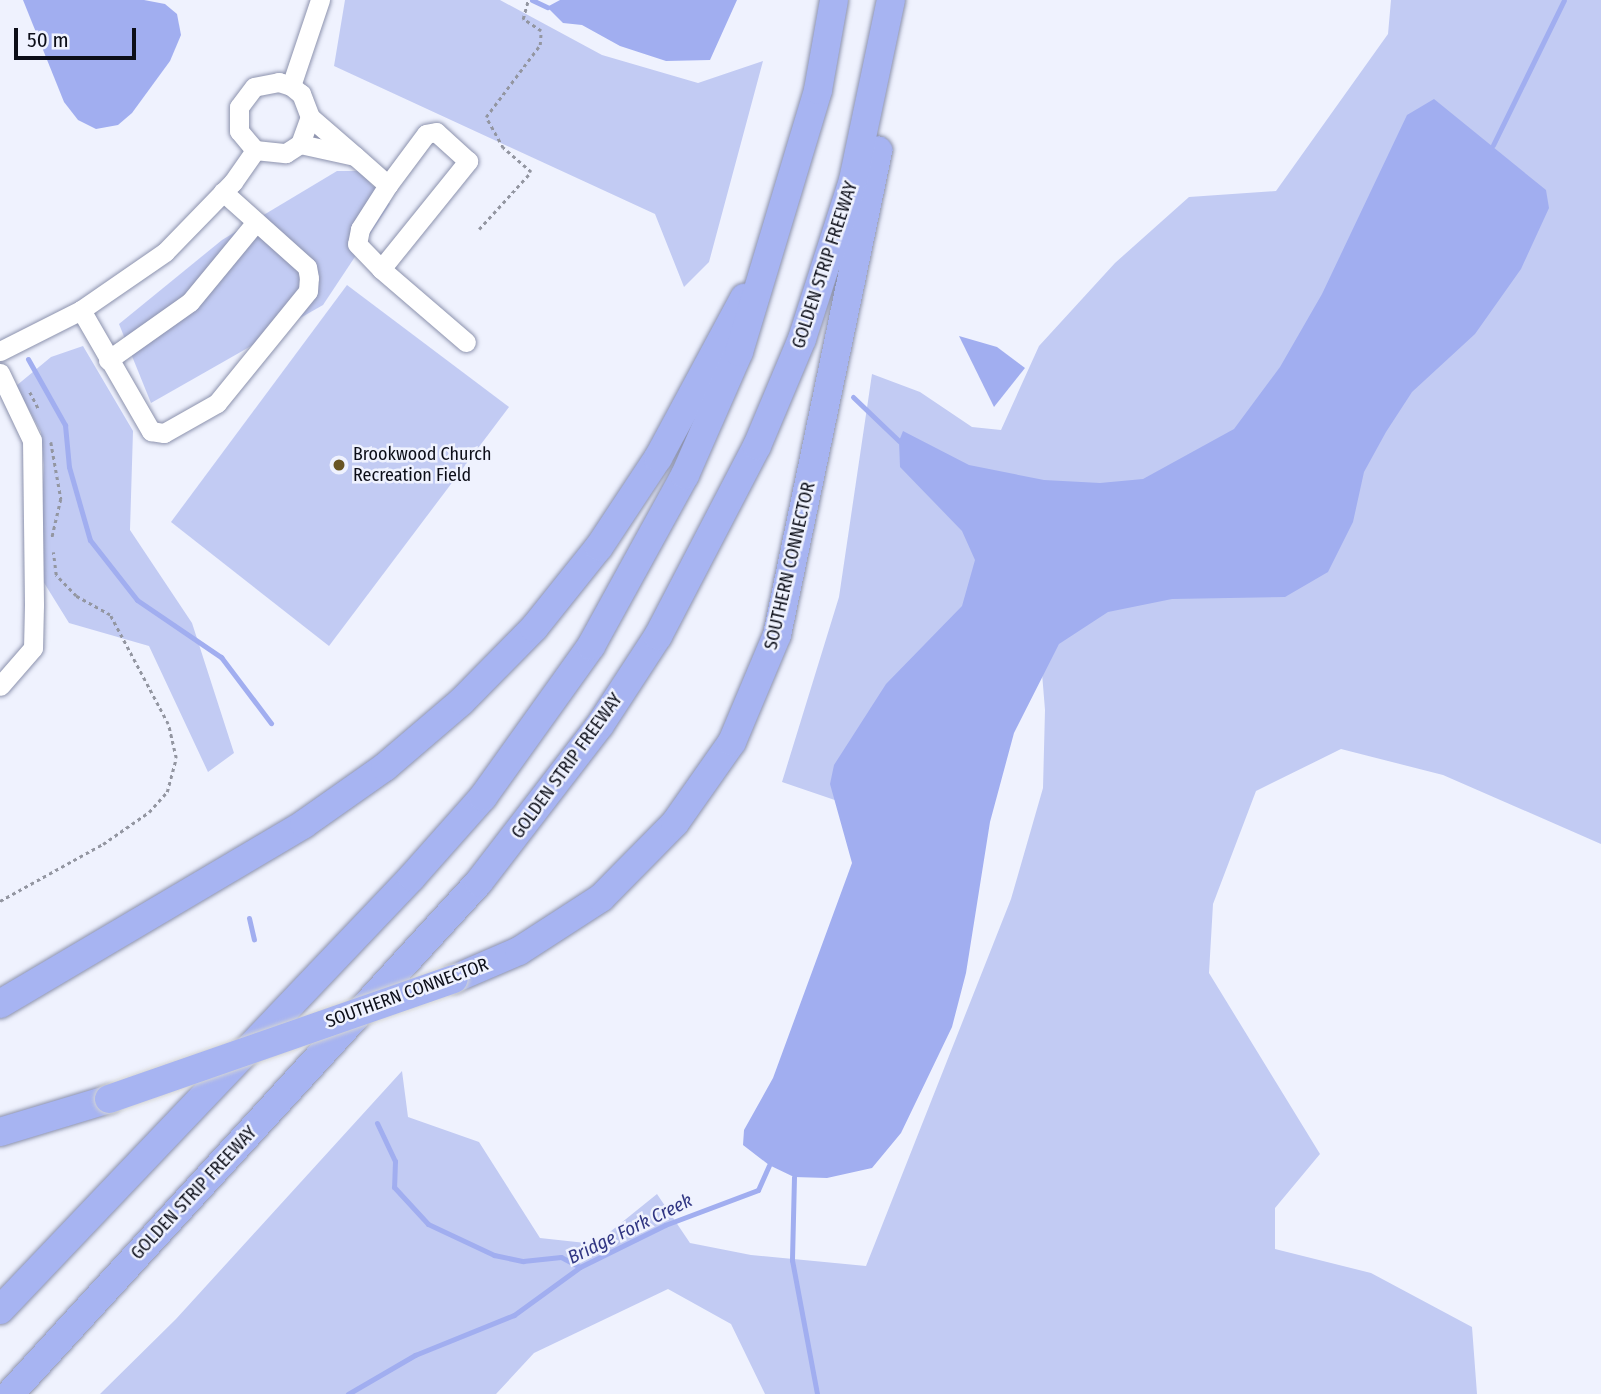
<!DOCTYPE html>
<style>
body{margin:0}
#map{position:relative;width:1601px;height:1394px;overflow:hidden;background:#eff2fe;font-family:"Fira Sans Condensed",sans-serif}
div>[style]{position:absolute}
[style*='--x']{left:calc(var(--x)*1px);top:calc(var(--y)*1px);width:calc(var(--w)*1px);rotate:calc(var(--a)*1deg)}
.green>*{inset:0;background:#c2cbf3}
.water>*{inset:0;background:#a1aef0}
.stream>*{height:5px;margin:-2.5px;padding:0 2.5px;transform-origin:2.5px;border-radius:2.5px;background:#a1aef0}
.path>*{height:2.5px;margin-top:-1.25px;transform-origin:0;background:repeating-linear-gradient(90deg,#9396a1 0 3.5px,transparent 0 7px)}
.roads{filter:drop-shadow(0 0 2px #8c92ad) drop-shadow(0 0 2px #8c92ad)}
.minor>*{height:19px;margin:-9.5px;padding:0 9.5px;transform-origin:9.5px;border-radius:9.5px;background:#fff}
.highway>*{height:28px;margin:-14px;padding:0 14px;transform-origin:14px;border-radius:14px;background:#a7b4f2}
.bridges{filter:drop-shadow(0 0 2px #d3d4d5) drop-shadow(0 0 2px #d3d4d5)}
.highway-bridge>*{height:28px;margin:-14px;padding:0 14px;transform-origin:14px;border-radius:14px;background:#a7b4f2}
.dots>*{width:19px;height:19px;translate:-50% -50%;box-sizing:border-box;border:4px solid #eff2fe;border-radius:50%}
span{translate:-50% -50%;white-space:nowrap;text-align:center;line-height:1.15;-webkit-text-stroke:5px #eff2fe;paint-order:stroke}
.street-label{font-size:18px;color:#0c0e18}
.poi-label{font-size:18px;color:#0c0e18}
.left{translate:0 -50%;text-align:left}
.water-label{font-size:19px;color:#313683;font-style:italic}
.scale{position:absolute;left:14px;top:28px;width:122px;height:32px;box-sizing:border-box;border:4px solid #0c0e18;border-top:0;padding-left:9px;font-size:21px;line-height:24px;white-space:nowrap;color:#0c0e18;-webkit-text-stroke:5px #eff2fe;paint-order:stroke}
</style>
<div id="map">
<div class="green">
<i style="clip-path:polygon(345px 0,500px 0,602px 55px,698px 83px,763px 61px,709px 262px,684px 287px,655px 214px,334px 66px)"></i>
<i style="clip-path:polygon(1391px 0,1601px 0,1601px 844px,1443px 775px,1341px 749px,1256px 791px,1213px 904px,1209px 973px,1320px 1154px,1275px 1208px,1275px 1249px,1371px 1273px,1472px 1327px,1477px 1394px,765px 1394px,731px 1324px,668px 1289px,534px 1353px,496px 1394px,100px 1394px,176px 1319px,402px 1071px,408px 1117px,479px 1142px,540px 1238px,595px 1244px,657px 1194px,690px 1243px,751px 1255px,866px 1266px,1011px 899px,1043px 788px,1045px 710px,1041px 661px,867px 811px,782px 782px,839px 597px,872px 374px,920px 392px,972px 427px,1001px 430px,1039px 346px,1115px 263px,1189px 197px,1276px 191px,1388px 34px)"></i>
<i style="clip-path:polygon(337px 171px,359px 171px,390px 204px,323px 305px,151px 403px,119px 324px,222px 240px)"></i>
<i style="clip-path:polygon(347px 285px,509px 407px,329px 646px,171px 522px)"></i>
<i style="clip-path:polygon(83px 346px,133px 431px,130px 530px,192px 623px,234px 753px,208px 772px,149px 646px,69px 623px,38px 573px,44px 466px,41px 432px,16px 386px,51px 357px)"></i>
</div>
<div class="water">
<i style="clip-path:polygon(23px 0,144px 0,165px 4px,177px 14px,181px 35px,170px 61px,132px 113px,118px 125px,96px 129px,78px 120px,64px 102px)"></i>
<i style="clip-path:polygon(560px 0,737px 0,710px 60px,666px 61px,620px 46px,582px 25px,563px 23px,547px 7px)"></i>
<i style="clip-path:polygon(1434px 99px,1546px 190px,1549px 208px,1521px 269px,1475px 334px,1412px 392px,1386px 432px,1364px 472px,1353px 522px,1328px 572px,1285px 597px,1172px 599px,1108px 612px,1059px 644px,1014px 733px,990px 822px,966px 973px,952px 1027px,901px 1133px,872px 1168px,827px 1178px,794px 1177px,769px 1165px,743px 1145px,744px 1130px,773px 1078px,852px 863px,830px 784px,834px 765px,886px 684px,962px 606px,975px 560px,962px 531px,900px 467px,899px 441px,903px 431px,969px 465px,1044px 480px,1100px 483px,1143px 479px,1234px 429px,1280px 367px,1322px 294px,1407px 115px)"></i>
<i style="clip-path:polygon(959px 336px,997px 347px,1025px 368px,994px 407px)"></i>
</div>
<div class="stream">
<i style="--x:532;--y:0;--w:17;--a:25"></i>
<i style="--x:1493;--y:145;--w:161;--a:-63.9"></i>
<i style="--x:28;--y:359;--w:76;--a:60.7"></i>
<i style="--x:65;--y:425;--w:42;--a:84.6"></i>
<i style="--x:69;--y:467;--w:76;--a:74"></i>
<i style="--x:90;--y:540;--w:76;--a:51.9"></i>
<i style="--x:137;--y:600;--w:102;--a:34.2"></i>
<i style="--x:221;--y:657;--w:83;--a:52.9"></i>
<i style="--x:853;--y:397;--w:64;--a:43.7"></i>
<i style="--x:249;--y:918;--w:22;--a:77"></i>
<i style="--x:377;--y:1123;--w:42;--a:64.7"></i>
<i style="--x:395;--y:1161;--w:26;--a:92"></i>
<i style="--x:394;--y:1187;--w:50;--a:47.4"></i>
<i style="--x:428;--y:1224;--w:73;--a:25.2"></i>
<i style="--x:494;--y:1255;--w:30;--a:12"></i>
<i style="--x:523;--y:1261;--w:38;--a:-6"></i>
<i style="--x:561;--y:1257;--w:21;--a:28"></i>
<i style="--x:794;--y:1177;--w:83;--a:91.4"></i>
<i style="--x:792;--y:1260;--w:136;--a:79.4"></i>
<i style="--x:348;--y:1394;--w:78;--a:-30.2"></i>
<i style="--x:415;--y:1355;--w:107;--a:-22"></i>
<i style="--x:514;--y:1315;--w:82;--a:-36"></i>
<i style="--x:580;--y:1267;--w:95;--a:-26.3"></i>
<i style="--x:665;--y:1225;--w:99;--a:-20.6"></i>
<i style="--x:758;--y:1190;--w:27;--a:-66"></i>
</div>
<div class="path">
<i style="--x:479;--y:229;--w:77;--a:-47.6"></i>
<i style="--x:531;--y:172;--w:37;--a:-139"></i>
<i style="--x:503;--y:148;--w:35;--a:-119"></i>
<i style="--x:486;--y:117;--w:90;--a:-53.1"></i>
<i style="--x:540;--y:45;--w:14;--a:-86"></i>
<i style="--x:541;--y:31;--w:22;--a:-146"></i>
<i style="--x:523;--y:19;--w:20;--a:-75"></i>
<i style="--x:30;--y:392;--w:18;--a:63"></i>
<i style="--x:51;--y:442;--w:58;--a:80"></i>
<i style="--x:61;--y:499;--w:40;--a:103"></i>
<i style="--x:0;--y:901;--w:118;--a:-29"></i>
<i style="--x:103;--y:844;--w:56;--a:-34.8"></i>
<i style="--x:149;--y:812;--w:27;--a:-48"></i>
<i style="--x:167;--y:792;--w:35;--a:-75"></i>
<i style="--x:176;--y:758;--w:35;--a:-103"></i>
<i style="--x:168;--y:724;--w:123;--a:-118"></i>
<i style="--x:110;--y:615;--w:39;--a:-151"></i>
<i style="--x:76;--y:596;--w:29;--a:-134"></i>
<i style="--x:56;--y:575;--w:23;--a:-97"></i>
</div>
<div class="roads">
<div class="minor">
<i style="--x:291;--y:86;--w:91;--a:-71.4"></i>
<i style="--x:300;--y:144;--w:29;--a:-70"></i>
<i style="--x:310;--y:117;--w:25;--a:-111"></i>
<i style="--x:301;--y:94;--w:13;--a:-141"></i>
<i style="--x:291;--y:86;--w:13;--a:-162"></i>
<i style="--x:279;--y:82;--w:25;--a:169"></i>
<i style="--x:254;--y:87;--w:25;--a:127"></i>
<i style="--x:239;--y:107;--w:24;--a:90"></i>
<i style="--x:239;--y:131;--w:25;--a:50"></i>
<i style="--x:255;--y:150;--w:31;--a:6"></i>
<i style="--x:286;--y:153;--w:17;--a:-33"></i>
<i style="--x:300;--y:144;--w:56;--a:12.3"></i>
<i style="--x:355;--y:156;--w:60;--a:-139.1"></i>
<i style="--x:355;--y:156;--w:44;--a:41.3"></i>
<i style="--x:381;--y:269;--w:139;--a:-51.1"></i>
<i style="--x:468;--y:161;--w:43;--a:-137.8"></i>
<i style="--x:436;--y:132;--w:10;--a:169"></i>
<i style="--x:426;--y:134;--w:64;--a:126.7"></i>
<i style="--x:388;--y:185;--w:52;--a:122.5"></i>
<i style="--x:360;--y:229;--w:15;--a:101"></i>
<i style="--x:357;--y:244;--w:35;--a:46"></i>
<i style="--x:381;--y:269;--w:112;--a:40.7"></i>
<i style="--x:81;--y:310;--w:140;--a:60"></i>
<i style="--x:151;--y:431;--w:13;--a:9"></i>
<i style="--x:164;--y:433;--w:61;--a:-29.5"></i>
<i style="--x:217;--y:403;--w:144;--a:-50.9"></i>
<i style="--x:308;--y:291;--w:13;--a:-86"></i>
<i style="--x:309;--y:278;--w:11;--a:-100"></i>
<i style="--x:307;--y:267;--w:113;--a:-138.2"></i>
<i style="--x:0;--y:351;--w:91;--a:-26.8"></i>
<i style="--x:81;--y:310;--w:102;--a:-34.6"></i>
<i style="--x:165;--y:252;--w:98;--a:-45.8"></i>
<i style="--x:233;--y:182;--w:39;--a:-55"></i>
<i style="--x:108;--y:360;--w:100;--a:-35.3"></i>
<i style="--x:190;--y:302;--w:104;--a:-50.5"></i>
<i style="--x:0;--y:373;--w:74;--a:64.5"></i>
<i style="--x:32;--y:440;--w:165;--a:89.3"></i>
<i style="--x:34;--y:605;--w:43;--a:91.3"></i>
<i style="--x:33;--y:648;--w:50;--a:131"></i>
</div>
<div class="highway">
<i style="--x:454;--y:979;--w:71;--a:-23.3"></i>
<i style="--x:519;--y:951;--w:98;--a:-32.9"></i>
<i style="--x:601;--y:898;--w:105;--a:-45.4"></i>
<i style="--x:675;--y:823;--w:99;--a:-54.9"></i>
<i style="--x:732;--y:742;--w:116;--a:-67.2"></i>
<i style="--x:777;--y:635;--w:495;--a:-78.2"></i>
<i style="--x:0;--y:1004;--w:353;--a:-30.6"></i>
<i style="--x:304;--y:824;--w:99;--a:-35.1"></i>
<i style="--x:385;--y:767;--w:101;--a:-40.6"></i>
<i style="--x:462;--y:701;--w:103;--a:-45.4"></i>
<i style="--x:534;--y:628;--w:104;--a:-51.3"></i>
<i style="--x:599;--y:547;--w:107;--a:-56.5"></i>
<i style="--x:658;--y:458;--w:182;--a:-61.7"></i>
<i style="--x:0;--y:1132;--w:114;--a:-16.8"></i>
<i style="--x:0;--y:1310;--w:598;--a:-46.42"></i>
<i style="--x:412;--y:877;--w:107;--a:-48.4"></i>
<i style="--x:483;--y:797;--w:186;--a:-54.4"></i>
<i style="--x:591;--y:646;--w:195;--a:-61.2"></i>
<i style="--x:685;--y:475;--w:134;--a:-66.3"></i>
<i style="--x:739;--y:352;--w:274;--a:-73.2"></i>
<i style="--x:818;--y:90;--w:91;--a:-79.9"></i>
<i style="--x:10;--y:1394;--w:694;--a:-47.51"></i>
<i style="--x:479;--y:882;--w:198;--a:-52.4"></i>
<i style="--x:600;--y:725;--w:106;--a:-56.9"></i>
<i style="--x:658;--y:636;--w:214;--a:-62.5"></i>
<i style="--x:757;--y:446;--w:116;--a:-67.2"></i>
<i style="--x:802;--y:339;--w:167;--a:-72.2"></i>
<i style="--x:853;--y:180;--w:184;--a:-78.1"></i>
</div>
</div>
<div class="bridges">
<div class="highway-bridge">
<i style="--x:109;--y:1099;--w:365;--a:-19.2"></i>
</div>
</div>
<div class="dots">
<i style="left:339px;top:465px;background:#695523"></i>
</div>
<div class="street-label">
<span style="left:825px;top:265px;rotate:-72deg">GOLDEN STRIP FREEWAY</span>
<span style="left:790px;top:566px;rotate:-77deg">SOUTHERN CONNECTOR</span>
<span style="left:567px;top:766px;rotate:-54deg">GOLDEN STRIP FREEWAY</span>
<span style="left:407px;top:993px;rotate:-20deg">SOUTHERN CONNECTOR</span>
<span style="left:194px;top:1193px;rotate:-47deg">GOLDEN STRIP FREEWAY</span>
</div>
<div class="poi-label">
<span class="left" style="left:353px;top:465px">Brookwood Church<br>Recreation Field</span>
</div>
<div class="water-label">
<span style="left:630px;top:1229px;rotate:-26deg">Bridge Fork Creek</span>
</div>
<div class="scale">50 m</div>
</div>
